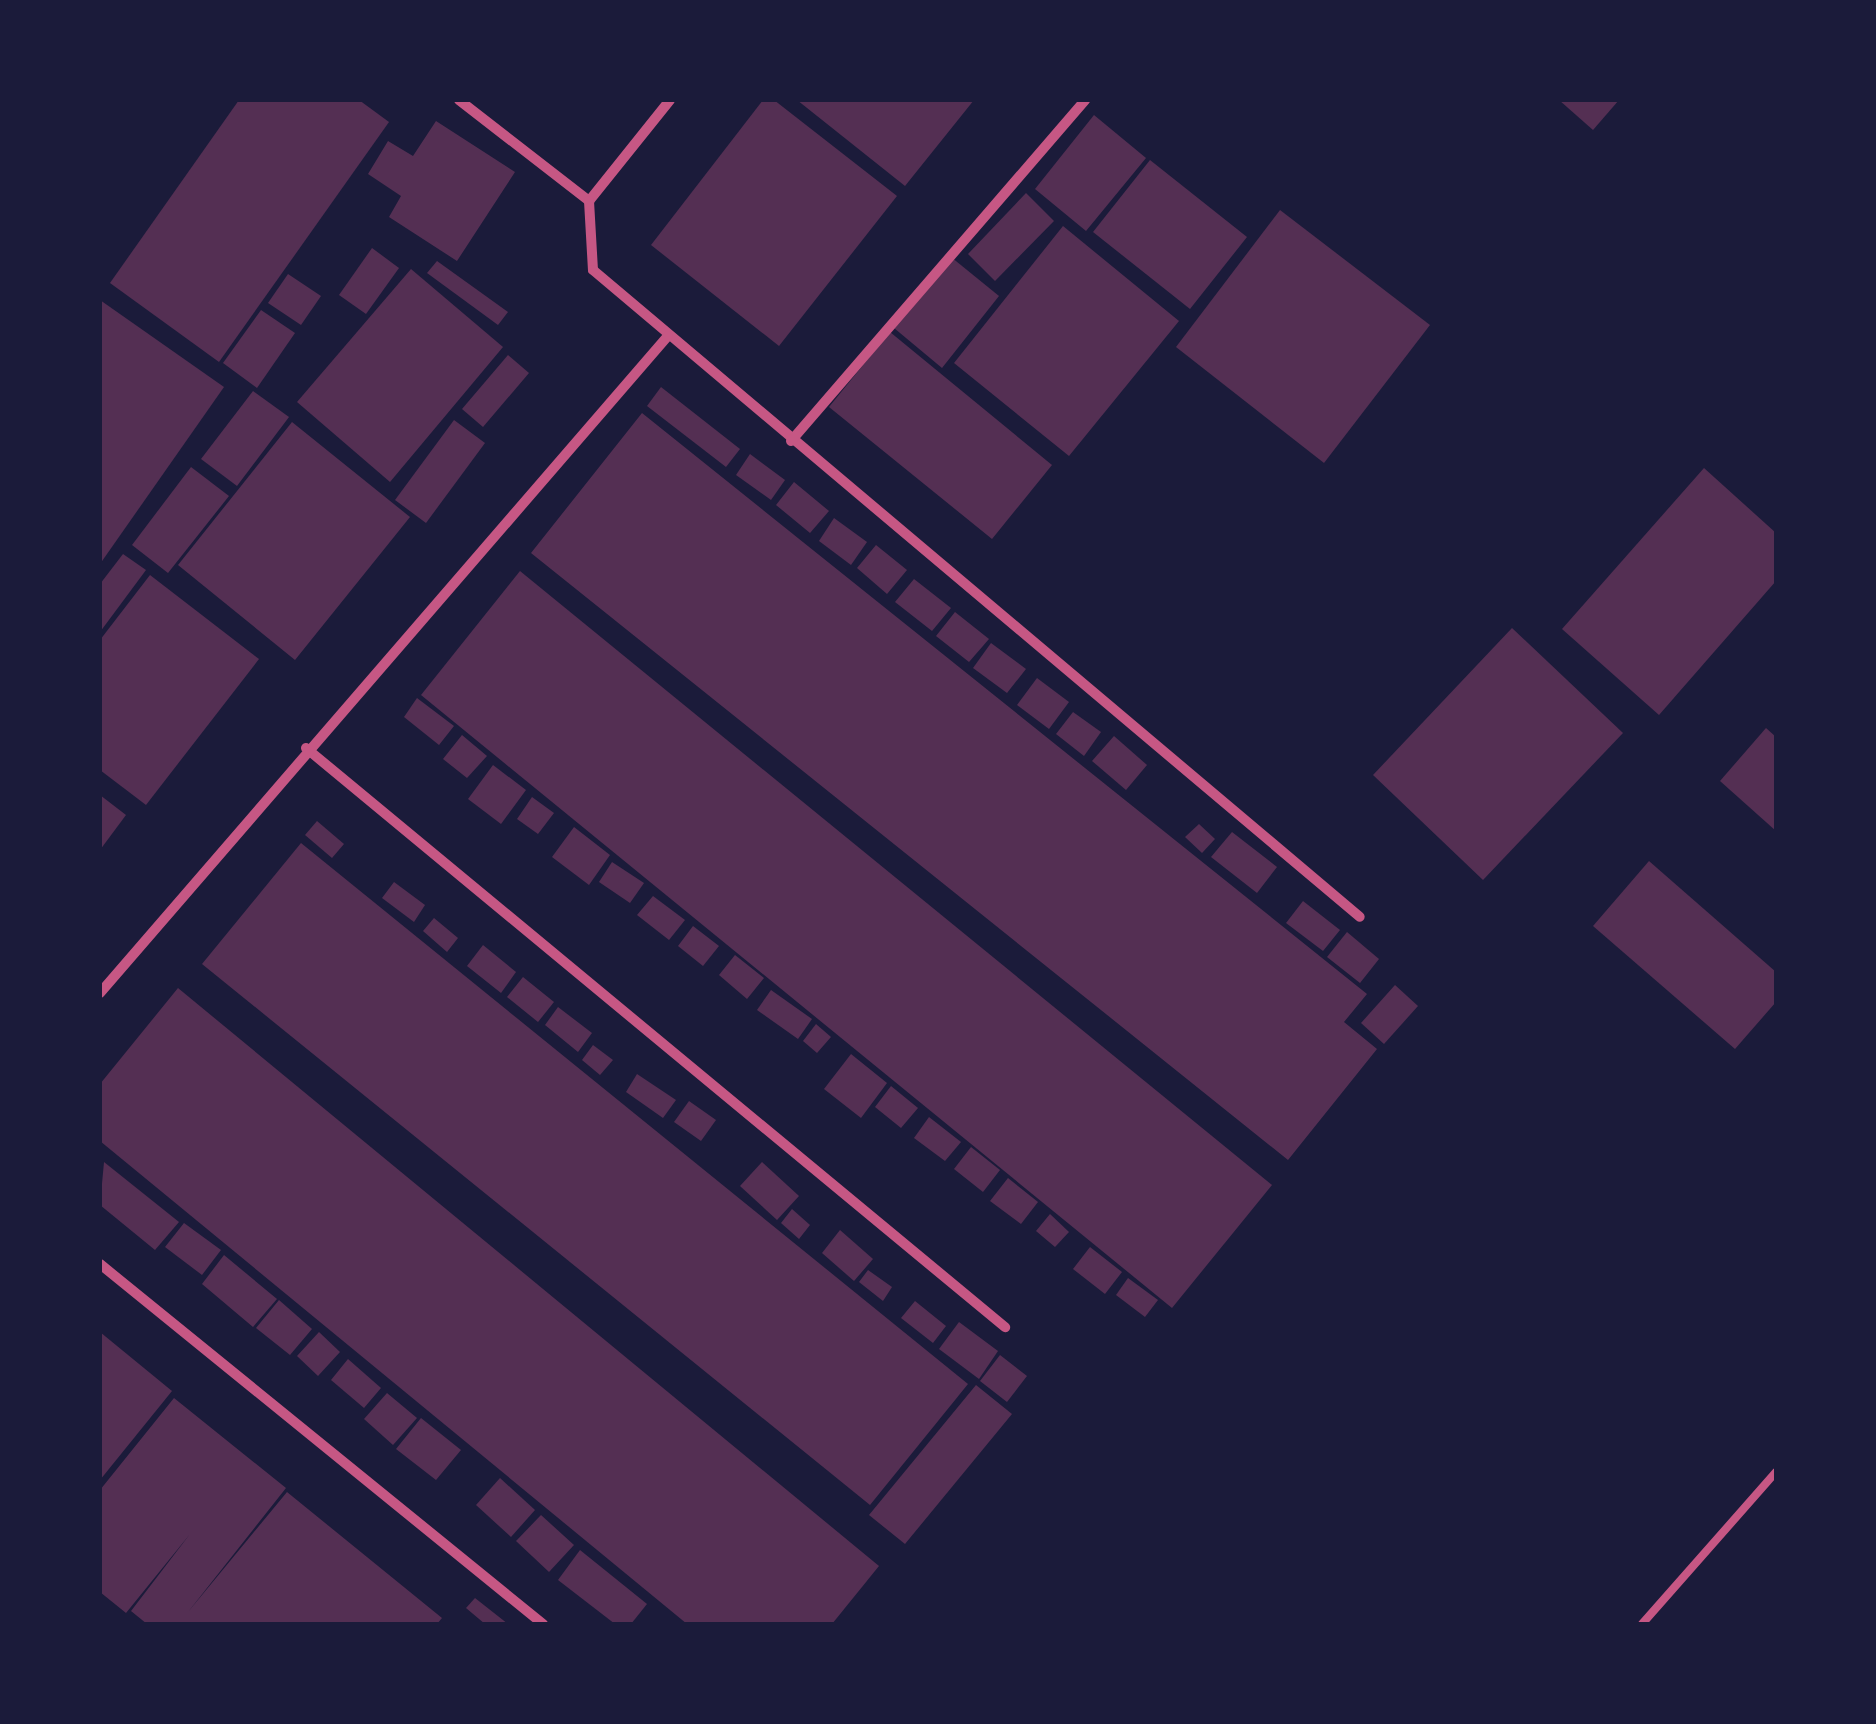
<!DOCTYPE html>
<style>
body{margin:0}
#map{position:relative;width:1876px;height:1724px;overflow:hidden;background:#1b1b3a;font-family:Signika,sans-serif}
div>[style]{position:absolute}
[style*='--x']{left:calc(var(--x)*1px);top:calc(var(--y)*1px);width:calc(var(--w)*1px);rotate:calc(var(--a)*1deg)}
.building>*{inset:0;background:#542f53}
.service>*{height:8px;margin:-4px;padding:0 4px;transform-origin:4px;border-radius:4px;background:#c65784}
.minor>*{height:10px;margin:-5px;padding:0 5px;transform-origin:5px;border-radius:5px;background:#c65784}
span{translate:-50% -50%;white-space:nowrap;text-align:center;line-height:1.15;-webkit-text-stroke:10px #1b1b3a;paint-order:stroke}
.frame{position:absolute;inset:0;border:102px solid #1b1b3a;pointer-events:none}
</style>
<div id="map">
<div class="building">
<i style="clip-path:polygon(239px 100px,359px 100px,389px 122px,219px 362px,110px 283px)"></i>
<i style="clip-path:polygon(763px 100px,774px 100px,897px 196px,779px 346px,651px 245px)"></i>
<i style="clip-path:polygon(797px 100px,974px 100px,905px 186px)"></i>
<i style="clip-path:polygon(1559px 100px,1619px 100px,1593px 130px)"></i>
<i style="clip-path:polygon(1094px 115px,1146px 158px,1086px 231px,1035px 189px)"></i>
<i style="clip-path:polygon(436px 121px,515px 172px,457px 261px,389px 217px,401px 196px,368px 174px,388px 141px,413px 156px)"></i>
<i style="clip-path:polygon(1150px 160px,1247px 237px,1190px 309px,1093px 232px)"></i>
<i style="clip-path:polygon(1026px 193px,1054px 221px,995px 281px,968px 254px)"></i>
<i style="clip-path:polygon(1280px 210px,1430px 325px,1324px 463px,1176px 347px)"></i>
<i style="clip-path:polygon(1063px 226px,1179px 321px,1069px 456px,954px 363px)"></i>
<i style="clip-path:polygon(372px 248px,399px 268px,366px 314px,339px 295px)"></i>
<i style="clip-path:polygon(951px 257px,999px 296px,942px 368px,894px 328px)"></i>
<i style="clip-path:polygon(437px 261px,508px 312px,498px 325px,427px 273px)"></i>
<i style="clip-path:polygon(411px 269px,503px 347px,390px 482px,297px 402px)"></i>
<i style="clip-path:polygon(288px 274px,321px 296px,301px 325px,268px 303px)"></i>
<i style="clip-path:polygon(100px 300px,224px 387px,100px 564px)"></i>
<i style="clip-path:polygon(261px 310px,295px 333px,257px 388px,223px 363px)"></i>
<i style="clip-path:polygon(890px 332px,1052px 465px,992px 539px,829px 407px)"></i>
<i style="clip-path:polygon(508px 355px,529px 373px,483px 427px,462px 409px)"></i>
<i style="clip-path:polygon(661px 387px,740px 449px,726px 467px,647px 406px)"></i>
<i style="clip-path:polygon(253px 391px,289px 417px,237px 486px,201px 459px)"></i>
<i style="clip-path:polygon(642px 413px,1367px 994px,1344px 1022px,1377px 1049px,1288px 1160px,531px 553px)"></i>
<i style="clip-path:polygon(454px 420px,485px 443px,426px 523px,395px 500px)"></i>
<i style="clip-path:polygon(292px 422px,410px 517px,295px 660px,178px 565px)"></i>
<i style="clip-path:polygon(750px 454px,785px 480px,771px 500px,736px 475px)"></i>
<i style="clip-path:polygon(191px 467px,229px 496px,168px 573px,132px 545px)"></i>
<i style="clip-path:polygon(1704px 468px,1776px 533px,1776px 581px,1659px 715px,1562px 629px)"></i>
<i style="clip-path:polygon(794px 482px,829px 511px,810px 533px,776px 505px)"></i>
<i style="clip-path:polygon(834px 518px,867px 542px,851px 565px,819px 541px)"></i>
<i style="clip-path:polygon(876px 545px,907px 570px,887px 594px,857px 568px)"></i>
<i style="clip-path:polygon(123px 554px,146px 570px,100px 632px,100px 584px)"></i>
<i style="clip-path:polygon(520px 571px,1272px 1185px,1172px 1308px,421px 695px)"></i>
<i style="clip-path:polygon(150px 575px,259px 659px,146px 805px,100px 770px,100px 640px)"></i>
<i style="clip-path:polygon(914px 579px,951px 608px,932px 631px,895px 602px)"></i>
<i style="clip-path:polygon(955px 612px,989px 639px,969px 662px,936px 636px)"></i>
<i style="clip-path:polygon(1512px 628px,1623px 733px,1483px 880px,1373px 775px)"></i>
<i style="clip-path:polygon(991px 643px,1026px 669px,1007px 693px,973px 668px)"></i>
<i style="clip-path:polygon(1037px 678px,1069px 702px,1049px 729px,1017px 705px)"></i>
<i style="clip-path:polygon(417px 698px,454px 726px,439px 745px,404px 717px)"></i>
<i style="clip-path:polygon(1073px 712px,1101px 732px,1084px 756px,1056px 734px)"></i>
<i style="clip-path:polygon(1766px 728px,1776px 737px,1776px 831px,1720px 781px)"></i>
<i style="clip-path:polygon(462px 735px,487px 756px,467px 778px,443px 759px)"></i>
<i style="clip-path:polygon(1114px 736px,1147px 765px,1126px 790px,1092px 761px)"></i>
<i style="clip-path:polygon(493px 765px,526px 790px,501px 824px,468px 799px)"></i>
<i style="clip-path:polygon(100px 795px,126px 815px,100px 850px)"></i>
<i style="clip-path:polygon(532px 797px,554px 813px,538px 834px,517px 819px)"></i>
<i style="clip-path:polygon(317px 821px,344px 844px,332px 858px,305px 835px)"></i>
<i style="clip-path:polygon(1199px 824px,1215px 839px,1202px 853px,1185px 837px)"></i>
<i style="clip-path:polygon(574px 827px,610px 855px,589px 885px,552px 857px)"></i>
<i style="clip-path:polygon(1232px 832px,1277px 867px,1257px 893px,1211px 857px)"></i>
<i style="clip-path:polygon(301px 843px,968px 1384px,870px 1505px,202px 964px)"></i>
<i style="clip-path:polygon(1649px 861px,1776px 972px,1776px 1002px,1735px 1049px,1593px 926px)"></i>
<i style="clip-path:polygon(612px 862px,644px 883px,630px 903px,599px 882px)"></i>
<i style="clip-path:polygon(394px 882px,425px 905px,414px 922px,382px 898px)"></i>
<i style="clip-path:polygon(653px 896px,685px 920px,669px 940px,637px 915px)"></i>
<i style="clip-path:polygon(1303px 901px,1340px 930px,1323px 951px,1286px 923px)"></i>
<i style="clip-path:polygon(434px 918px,458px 938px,447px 952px,423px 931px)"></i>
<i style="clip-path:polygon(693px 926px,719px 946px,703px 966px,678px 946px)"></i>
<i style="clip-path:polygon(1347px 932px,1379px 959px,1360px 983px,1327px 957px)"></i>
<i style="clip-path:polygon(483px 945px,516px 972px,501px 993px,467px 966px)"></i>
<i style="clip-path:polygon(735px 955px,764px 978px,747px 999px,719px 975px)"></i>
<i style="clip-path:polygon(523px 977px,554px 1002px,538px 1022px,507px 997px)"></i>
<i style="clip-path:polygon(1395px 985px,1418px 1006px,1384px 1044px,1361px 1023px)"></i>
<i style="clip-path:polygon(178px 988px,879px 1566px,832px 1624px,687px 1624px,100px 1141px,100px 1084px)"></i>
<i style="clip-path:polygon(771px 990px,812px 1019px,798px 1039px,757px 1010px)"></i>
<i style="clip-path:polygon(558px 1007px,592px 1033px,578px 1052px,545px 1025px)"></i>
<i style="clip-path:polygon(816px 1024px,831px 1037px,817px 1053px,803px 1041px)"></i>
<i style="clip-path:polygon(593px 1045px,613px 1060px,600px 1075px,582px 1060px)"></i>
<i style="clip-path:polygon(851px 1054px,887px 1083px,861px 1118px,824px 1089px)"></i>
<i style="clip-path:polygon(637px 1074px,676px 1100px,663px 1118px,626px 1092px)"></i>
<i style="clip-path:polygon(891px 1086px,918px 1108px,901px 1128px,875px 1107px)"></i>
<i style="clip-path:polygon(689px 1101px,716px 1120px,701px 1141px,674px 1122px)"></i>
<i style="clip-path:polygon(929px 1117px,961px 1142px,945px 1161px,914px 1138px)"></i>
<i style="clip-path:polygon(971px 1147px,1000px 1170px,983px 1192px,954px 1169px)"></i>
<i style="clip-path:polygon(104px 1162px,179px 1222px,155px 1250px,100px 1205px)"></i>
<i style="clip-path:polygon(762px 1162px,799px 1196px,777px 1220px,740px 1186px)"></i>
<i style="clip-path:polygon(1008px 1178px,1038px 1202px,1021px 1224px,990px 1201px)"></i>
<i style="clip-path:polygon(792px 1209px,810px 1225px,799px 1239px,781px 1223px)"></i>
<i style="clip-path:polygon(1050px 1214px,1069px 1232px,1055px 1247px,1036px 1231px)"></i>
<i style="clip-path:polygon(184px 1223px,221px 1250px,202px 1275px,165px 1247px)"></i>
<i style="clip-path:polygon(840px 1230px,873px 1259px,854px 1281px,822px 1253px)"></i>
<i style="clip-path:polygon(1090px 1247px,1122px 1272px,1105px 1294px,1073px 1269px)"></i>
<i style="clip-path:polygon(224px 1255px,277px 1299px,253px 1327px,202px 1284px)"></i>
<i style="clip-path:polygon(868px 1270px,892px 1287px,883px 1301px,859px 1282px)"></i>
<i style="clip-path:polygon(1128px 1278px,1158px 1300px,1145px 1317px,1116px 1295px)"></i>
<i style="clip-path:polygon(279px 1300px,312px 1329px,290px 1355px,256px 1328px)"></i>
<i style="clip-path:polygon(915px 1301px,946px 1326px,933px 1343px,901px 1318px)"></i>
<i style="clip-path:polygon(959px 1322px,998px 1351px,979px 1379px,939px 1349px)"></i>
<i style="clip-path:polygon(100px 1332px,172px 1391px,100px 1480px)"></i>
<i style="clip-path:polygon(319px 1332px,340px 1352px,318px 1376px,297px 1356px)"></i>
<i style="clip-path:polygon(1000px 1355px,1027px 1376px,1007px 1402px,980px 1381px)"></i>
<i style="clip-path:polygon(348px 1359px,381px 1388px,364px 1408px,331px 1380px)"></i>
<i style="clip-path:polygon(976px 1385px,1012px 1414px,905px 1544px,869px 1515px)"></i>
<i style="clip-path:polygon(387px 1393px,417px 1418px,393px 1445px,364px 1419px)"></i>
<i style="clip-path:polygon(174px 1398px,286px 1488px,188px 1612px,287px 1492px,442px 1618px,437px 1624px,147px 1624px,131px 1611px,190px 1534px,126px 1613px,100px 1592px,100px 1490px)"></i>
<i style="clip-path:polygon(421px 1418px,461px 1450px,436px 1480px,396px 1449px)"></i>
<i style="clip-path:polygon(500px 1478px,535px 1510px,511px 1537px,476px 1505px)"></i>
<i style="clip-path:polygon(541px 1515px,574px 1545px,549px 1572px,516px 1541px)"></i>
<i style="clip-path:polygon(580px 1550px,647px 1604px,631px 1624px,615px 1624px,558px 1580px)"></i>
<i style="clip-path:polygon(475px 1598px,508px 1624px,485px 1624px,466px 1608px)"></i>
</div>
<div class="service">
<i style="--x:1642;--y:1624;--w:203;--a:-48.6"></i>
</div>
<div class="minor">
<i style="--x:459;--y:100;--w:165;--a:37.8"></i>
<i style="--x:670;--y:100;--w:129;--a:128.7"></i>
<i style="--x:589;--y:201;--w:69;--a:86.7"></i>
<i style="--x:593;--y:270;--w:1003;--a:40.15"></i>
<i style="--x:791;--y:441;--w:450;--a:-49.2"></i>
<i style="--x:306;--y:748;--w:908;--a:39.64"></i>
<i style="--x:100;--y:993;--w:868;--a:-49.16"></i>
<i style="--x:100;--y:1264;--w:571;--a:39.1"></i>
</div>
<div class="frame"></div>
</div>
